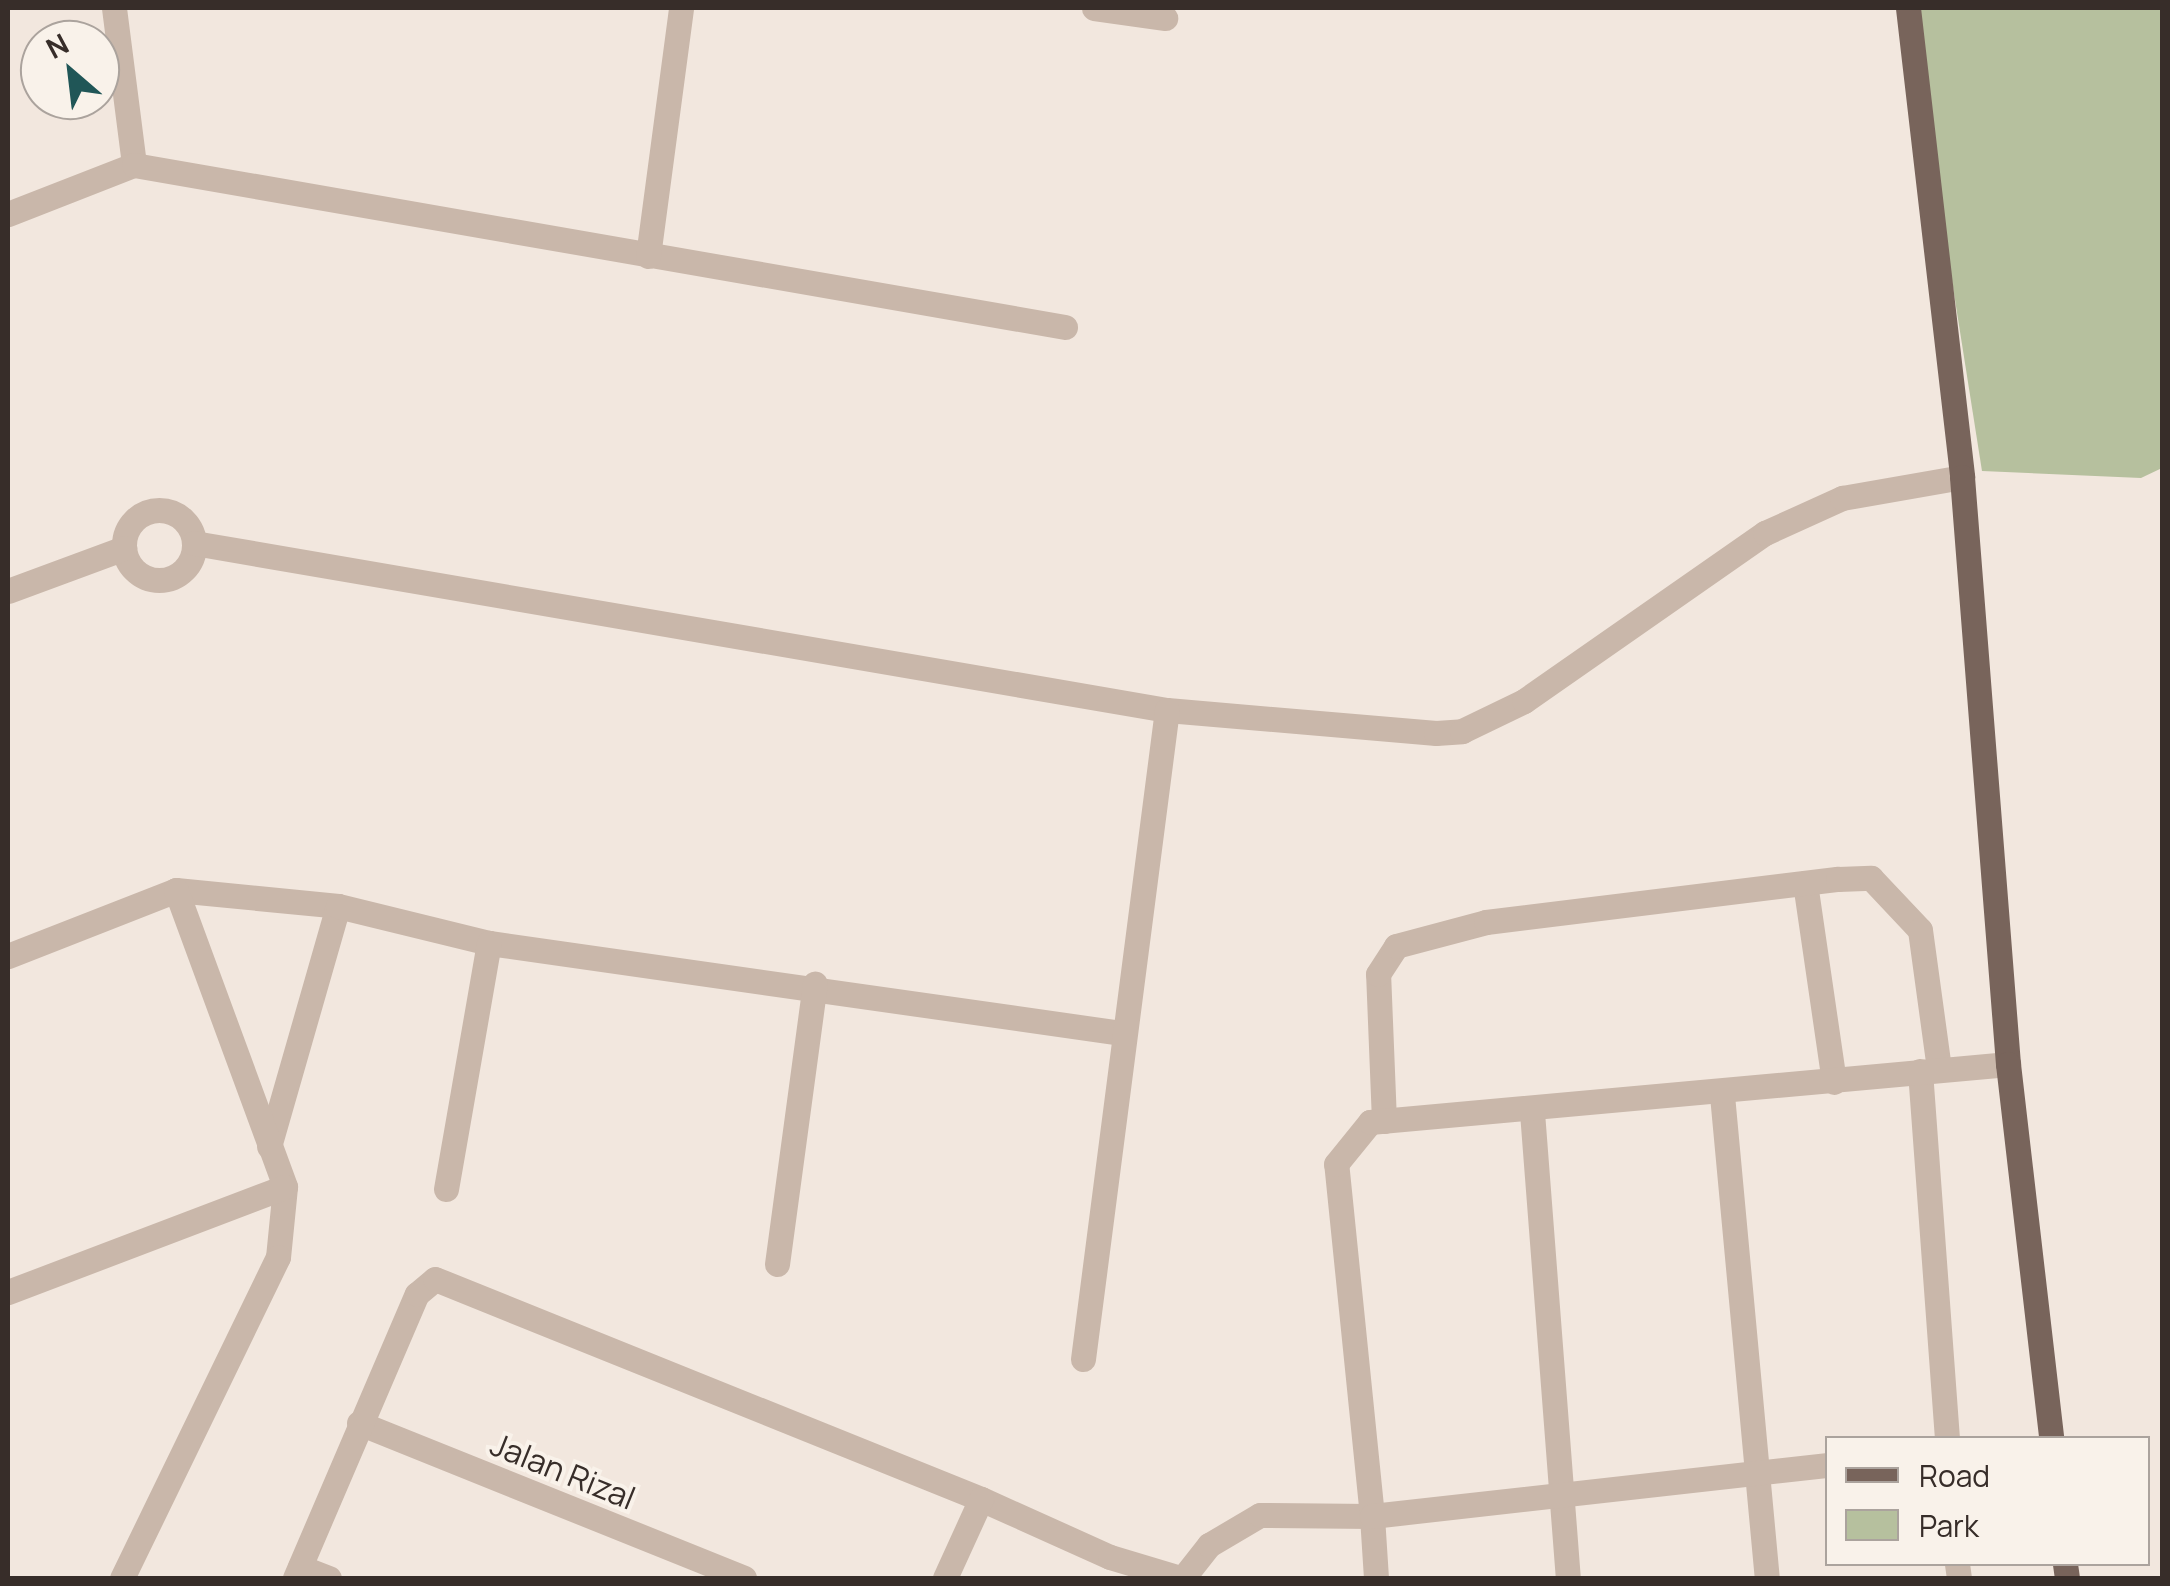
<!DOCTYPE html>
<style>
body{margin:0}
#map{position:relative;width:2170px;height:1586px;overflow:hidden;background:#f2e7de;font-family:Manrope,sans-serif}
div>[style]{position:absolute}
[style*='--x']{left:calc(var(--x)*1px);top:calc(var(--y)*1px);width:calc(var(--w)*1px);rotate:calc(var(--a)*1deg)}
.green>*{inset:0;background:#b6c09e}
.minor>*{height:25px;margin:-12.5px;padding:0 12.5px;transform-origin:12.5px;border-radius:12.5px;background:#c9b7aa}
.minor>.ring{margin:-12.5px;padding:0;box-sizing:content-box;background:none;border:25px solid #c9b7aa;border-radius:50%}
.major>*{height:25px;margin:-12.5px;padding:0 12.5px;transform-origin:12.5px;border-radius:12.5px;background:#78645b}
span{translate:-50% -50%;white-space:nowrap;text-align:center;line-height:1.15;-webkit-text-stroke:8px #f9f2ea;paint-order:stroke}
.street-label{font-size:32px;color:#372d29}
.frame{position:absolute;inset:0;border:10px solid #372d29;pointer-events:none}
.legend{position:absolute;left:1825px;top:1436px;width:325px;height:130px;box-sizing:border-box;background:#f9f2ea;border:2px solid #aba39d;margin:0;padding:12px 18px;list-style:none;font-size:30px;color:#372d29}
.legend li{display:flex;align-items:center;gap:20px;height:50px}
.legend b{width:50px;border:2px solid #aba39d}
.north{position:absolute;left:20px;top:20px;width:100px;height:100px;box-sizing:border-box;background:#f9f2ea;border:2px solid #aba39d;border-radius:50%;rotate:332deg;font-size:28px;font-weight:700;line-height:40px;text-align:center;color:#372d29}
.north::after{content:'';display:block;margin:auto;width:35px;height:45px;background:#205657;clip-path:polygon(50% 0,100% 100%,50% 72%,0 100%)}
</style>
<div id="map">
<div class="green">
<i style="clip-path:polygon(1909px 8px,2162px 8px,2162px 468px,2141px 478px,1982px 471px)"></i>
</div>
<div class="minor">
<i style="--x:114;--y:8;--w:158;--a:82.7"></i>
<i style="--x:1094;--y:8;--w:72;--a:8"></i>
<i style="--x:8;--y:214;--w:135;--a:-21.3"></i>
<i style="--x:134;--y:165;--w:945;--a:9.87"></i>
<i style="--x:648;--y:256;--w:250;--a:-82.4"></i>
<i class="ring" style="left:124px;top:510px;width:45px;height:45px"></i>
<i style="--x:194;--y:543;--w:987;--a:9.74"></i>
<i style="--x:1167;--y:710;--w:270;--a:4.9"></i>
<i style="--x:1436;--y:733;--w:26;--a:-4"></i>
<i style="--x:1462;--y:731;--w:69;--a:-25.8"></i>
<i style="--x:1524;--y:701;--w:294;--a:-34.9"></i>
<i style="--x:1765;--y:533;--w:85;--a:-24.4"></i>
<i style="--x:1842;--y:498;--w:122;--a:-9.9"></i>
<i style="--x:8;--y:591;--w:124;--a:-20.3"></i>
<i style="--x:1805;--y:883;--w:201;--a:81.7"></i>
<i style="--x:176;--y:890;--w:163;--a:5.6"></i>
<i style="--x:338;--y:906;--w:250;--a:106"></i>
<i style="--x:338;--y:906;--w:155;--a:13.8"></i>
<i style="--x:489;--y:943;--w:638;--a:8.1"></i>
<i style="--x:8;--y:956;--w:180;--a:-21.4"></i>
<i style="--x:176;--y:890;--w:316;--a:69.8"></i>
<i style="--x:285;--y:1187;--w:70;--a:95.7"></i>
<i style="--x:278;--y:1257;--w:357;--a:115.9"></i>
<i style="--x:1920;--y:1071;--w:368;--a:85.8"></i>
<i style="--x:1722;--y:1095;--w:485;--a:84.7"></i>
<i style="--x:1532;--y:1112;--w:467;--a:85.6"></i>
<i style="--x:1384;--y:1121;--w:147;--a:-92.3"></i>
<i style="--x:1378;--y:974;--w:33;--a:-57"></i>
<i style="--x:1396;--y:946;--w:93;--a:-14.9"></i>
<i style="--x:1486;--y:922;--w:355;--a:-7"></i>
<i style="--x:1838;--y:879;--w:33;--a:-2"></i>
<i style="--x:1871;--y:878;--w:71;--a:46.7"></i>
<i style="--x:1920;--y:930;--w:140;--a:82.2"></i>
<i style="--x:446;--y:1189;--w:250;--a:-80.1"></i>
<i style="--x:777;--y:1264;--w:283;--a:-82.3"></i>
<i style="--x:8;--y:1292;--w:296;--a:-20.8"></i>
<i style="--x:1083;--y:1359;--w:654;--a:-82.63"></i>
<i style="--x:359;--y:1423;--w:415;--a:21.9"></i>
<i style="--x:981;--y:1499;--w:141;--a:24.2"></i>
<i style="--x:1110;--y:1557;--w:73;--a:16.7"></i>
<i style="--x:1957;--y:1564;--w:14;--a:82"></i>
<i style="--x:300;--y:1567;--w:31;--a:21"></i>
<i style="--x:295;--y:1578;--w:309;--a:-66.8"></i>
<i style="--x:417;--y:1294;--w:23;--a:-40"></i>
<i style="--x:435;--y:1279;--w:589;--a:21.95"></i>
<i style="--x:981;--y:1499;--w:87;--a:114.5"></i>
<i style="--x:1183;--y:1578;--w:42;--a:-51.8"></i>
<i style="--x:1209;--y:1545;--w:59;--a:-30.5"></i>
<i style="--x:1260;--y:1515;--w:112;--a:0.5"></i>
<i style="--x:1372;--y:1516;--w:354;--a:-95.8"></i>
<i style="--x:1336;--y:1164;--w:54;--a:-51"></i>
<i style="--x:1370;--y:1122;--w:641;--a:-5.19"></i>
<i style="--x:1376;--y:1578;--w:62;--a:-93.7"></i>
<i style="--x:1372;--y:1516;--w:459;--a:-6.4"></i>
</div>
<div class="major">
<i style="--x:1908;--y:8;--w:472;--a:83.4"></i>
<i style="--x:1962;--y:477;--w:589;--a:85.52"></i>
<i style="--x:2008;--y:1064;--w:376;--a:83.4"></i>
<i style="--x:2065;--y:1564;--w:14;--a:82"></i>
</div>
<div class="street-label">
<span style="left:563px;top:1471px;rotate:22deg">Jalan Rizal</span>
</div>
<div class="frame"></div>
<ul class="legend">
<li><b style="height:12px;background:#78645b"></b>Road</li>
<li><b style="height:28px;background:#b6c09e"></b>Park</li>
</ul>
<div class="north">N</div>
</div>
